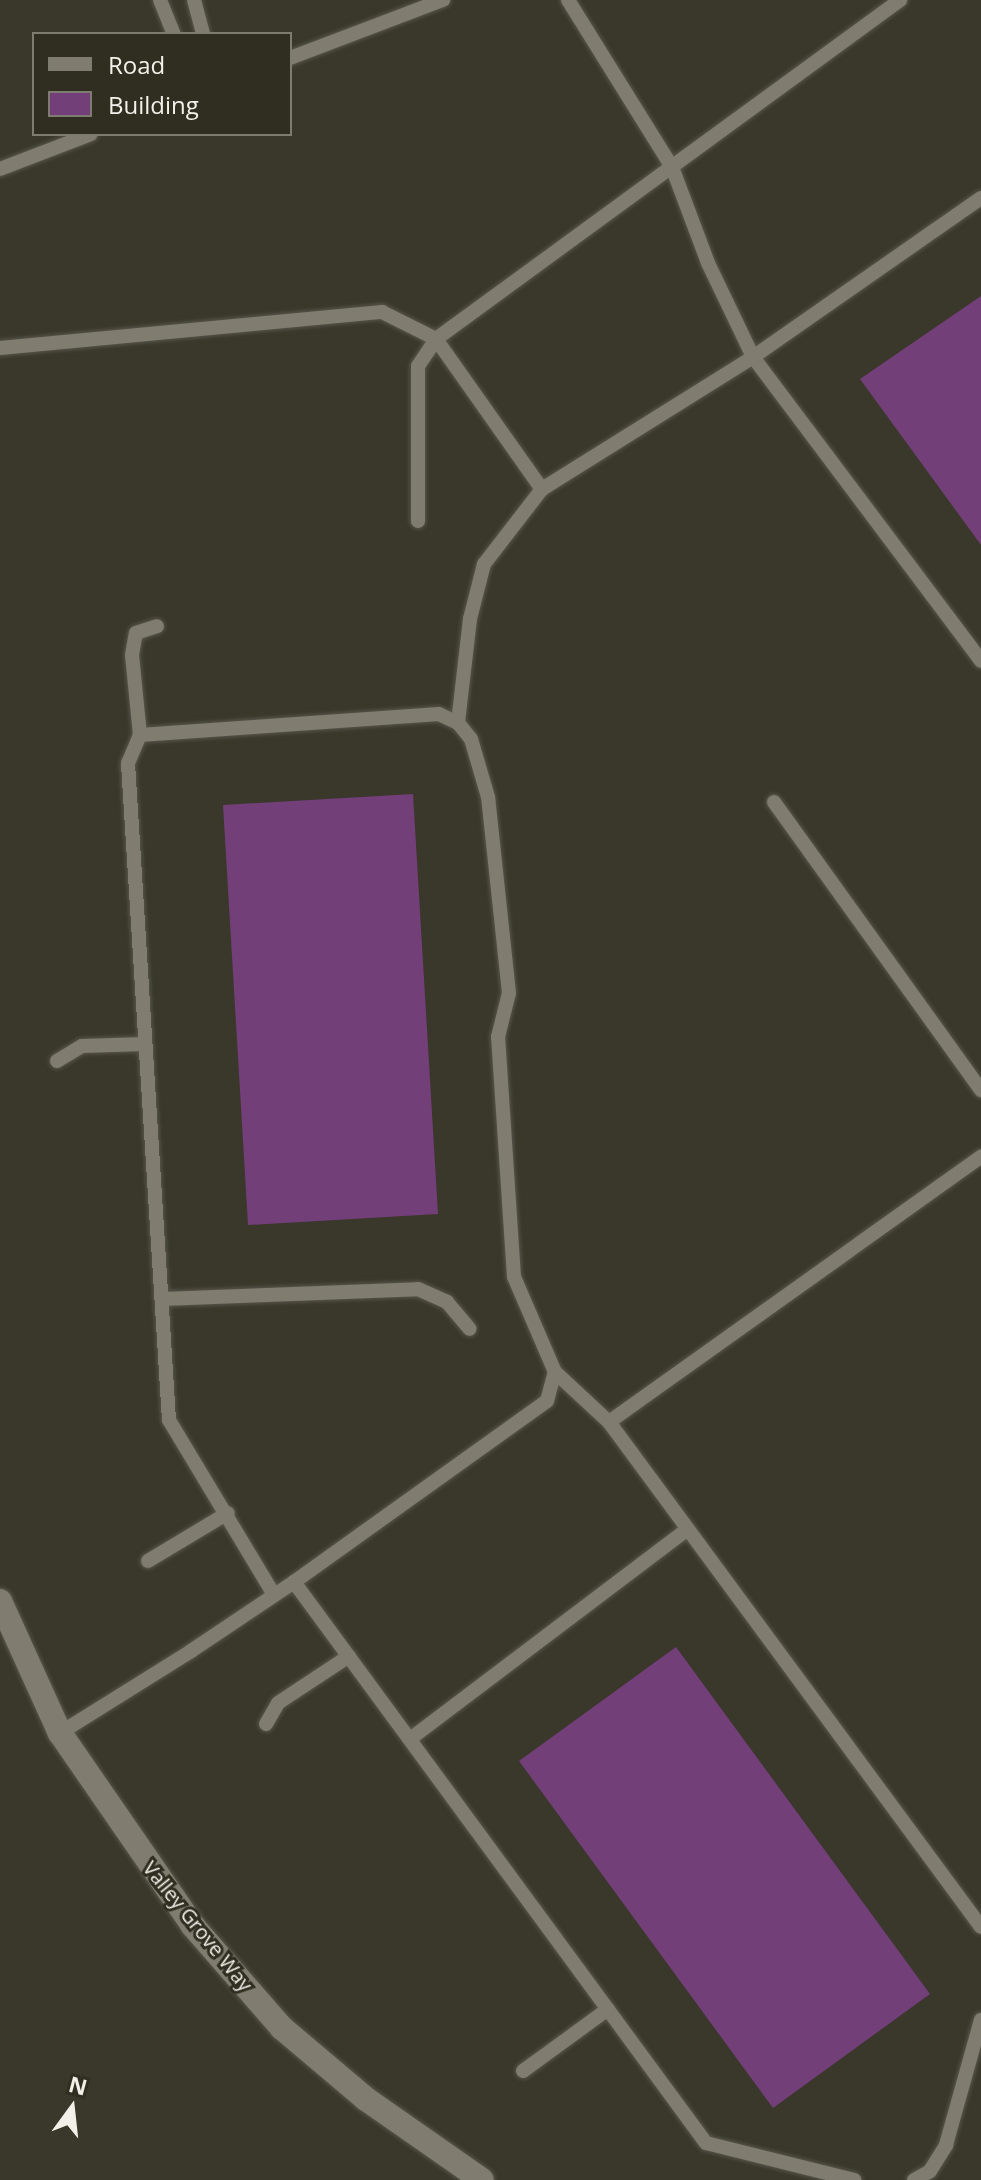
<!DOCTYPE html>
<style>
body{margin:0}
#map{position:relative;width:981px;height:2180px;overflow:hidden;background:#3a372b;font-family:"Open Sans",sans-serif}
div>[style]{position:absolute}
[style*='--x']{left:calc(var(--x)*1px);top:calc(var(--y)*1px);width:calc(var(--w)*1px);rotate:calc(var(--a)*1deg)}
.building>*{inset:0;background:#723f79}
.roads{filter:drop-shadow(0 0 2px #57554b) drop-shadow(0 0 2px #57554b)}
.service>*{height:14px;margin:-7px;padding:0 7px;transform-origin:7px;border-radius:7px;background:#807c6f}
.minor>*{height:24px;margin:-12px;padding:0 12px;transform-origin:12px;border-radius:12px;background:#807c6f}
span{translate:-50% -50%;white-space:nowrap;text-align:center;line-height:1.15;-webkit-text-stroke:6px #302d21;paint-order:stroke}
.street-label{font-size:20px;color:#f2f0e9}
.legend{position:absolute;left:32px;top:32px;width:260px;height:104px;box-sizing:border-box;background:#302d21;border:2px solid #7e7b71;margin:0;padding:10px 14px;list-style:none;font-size:24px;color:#f2f0e9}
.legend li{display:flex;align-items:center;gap:16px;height:40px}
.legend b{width:40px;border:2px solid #7e7b71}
.north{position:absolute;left:32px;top:2068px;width:80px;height:80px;-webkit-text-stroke:6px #302d21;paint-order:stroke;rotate:15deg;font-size:22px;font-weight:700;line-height:32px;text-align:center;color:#f2f0e9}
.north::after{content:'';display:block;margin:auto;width:28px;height:36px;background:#f2f0e9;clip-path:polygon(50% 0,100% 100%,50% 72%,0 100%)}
</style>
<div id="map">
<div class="building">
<i style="clip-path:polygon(981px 296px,981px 545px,860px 379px)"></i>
<i style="clip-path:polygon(413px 794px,438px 1214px,248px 1225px,223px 805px)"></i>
<i style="clip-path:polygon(676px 1647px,930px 1994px,773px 2108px,519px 1761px)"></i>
</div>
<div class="roads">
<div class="service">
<i style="--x:160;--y:0;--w:37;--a:68"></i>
<i style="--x:194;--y:0;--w:35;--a:75"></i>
<i style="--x:568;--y:0;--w:197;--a:58.1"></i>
<i style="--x:672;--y:167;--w:103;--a:69.4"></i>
<i style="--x:708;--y:263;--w:104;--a:64.4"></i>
<i style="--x:753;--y:357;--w:380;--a:53.1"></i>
<i style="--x:290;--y:58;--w:164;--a:-20.8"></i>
<i style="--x:0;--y:169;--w:97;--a:-21"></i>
<i style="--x:0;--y:348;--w:384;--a:-5.4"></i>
<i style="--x:382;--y:312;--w:60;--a:26.6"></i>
<i style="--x:436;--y:339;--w:184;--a:54.8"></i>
<i style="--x:542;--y:489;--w:95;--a:127.7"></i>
<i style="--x:484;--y:564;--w:57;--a:104.3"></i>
<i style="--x:470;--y:619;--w:105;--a:96.6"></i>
<i style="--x:542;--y:489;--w:249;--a:-32"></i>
<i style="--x:753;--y:357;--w:278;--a:-34.9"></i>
<i style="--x:418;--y:521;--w:155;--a:-90"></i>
<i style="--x:418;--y:366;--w:32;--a:-56"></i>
<i style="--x:436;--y:339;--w:575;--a:-36.15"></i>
<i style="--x:140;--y:735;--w:80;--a:-95.7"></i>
<i style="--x:132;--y:655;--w:22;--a:-80"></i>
<i style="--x:136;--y:633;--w:22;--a:-18"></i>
<i style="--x:774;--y:802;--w:355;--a:54.3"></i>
<i style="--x:57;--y:1061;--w:29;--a:-31"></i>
<i style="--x:82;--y:1046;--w:63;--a:-1.8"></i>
<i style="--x:162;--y:1299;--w:256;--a:-2.2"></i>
<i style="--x:418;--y:1289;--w:32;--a:24"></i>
<i style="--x:447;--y:1302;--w:35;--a:50"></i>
<i style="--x:555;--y:1372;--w:74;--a:42.8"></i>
<i style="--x:609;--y:1422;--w:627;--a:53.62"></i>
<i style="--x:609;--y:1422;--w:457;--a:-35.5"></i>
<i style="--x:148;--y:1561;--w:93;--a:-31"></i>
<i style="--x:294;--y:1582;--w:696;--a:53.71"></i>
<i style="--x:706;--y:2143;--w:153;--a:14"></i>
<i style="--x:266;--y:1724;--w:24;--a:-60"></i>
<i style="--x:278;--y:1703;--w:85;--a:-33.5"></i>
<i style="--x:60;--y:1733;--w:155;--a:-32"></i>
<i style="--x:191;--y:1651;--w:124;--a:-33.8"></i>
<i style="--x:294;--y:1582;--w:311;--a:-35.6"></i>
<i style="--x:547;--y:1401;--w:30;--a:-75"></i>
<i style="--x:555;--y:1372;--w:103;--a:-113.3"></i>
<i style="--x:514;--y:1277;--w:241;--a:-93.8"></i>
<i style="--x:498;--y:1037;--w:45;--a:-76"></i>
<i style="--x:509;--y:993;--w:197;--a:-96.1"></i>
<i style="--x:488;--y:797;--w:60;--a:-106.3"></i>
<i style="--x:471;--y:739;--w:21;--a:-129"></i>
<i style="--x:458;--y:723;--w:21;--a:-155"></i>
<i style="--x:439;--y:714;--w:300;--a:176"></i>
<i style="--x:140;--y:735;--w:30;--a:113"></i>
<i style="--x:128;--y:763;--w:658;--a:86.43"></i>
<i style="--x:169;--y:1420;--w:204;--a:59"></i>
<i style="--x:410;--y:1739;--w:348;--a:-37.1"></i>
<i style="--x:523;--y:2071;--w:105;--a:-36.1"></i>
<i style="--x:914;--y:2180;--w:18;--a:-29"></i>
<i style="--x:930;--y:2171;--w:31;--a:-58"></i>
<i style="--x:946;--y:2145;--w:130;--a:-74.4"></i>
</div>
<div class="minor">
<i style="--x:0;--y:1601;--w:145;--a:65.6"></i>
<i style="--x:60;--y:1733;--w:234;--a:55.4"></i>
<i style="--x:193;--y:1926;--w:135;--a:48.9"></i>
<i style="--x:282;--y:2028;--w:110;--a:40.2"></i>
<i style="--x:366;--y:2099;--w:141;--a:34.9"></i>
</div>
</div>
<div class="street-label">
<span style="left:198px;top:1926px;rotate:51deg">Valley Grove Way</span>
</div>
<ul class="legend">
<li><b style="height:10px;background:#807c6f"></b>Road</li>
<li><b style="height:22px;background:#723f79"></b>Building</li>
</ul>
<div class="north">N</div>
</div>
